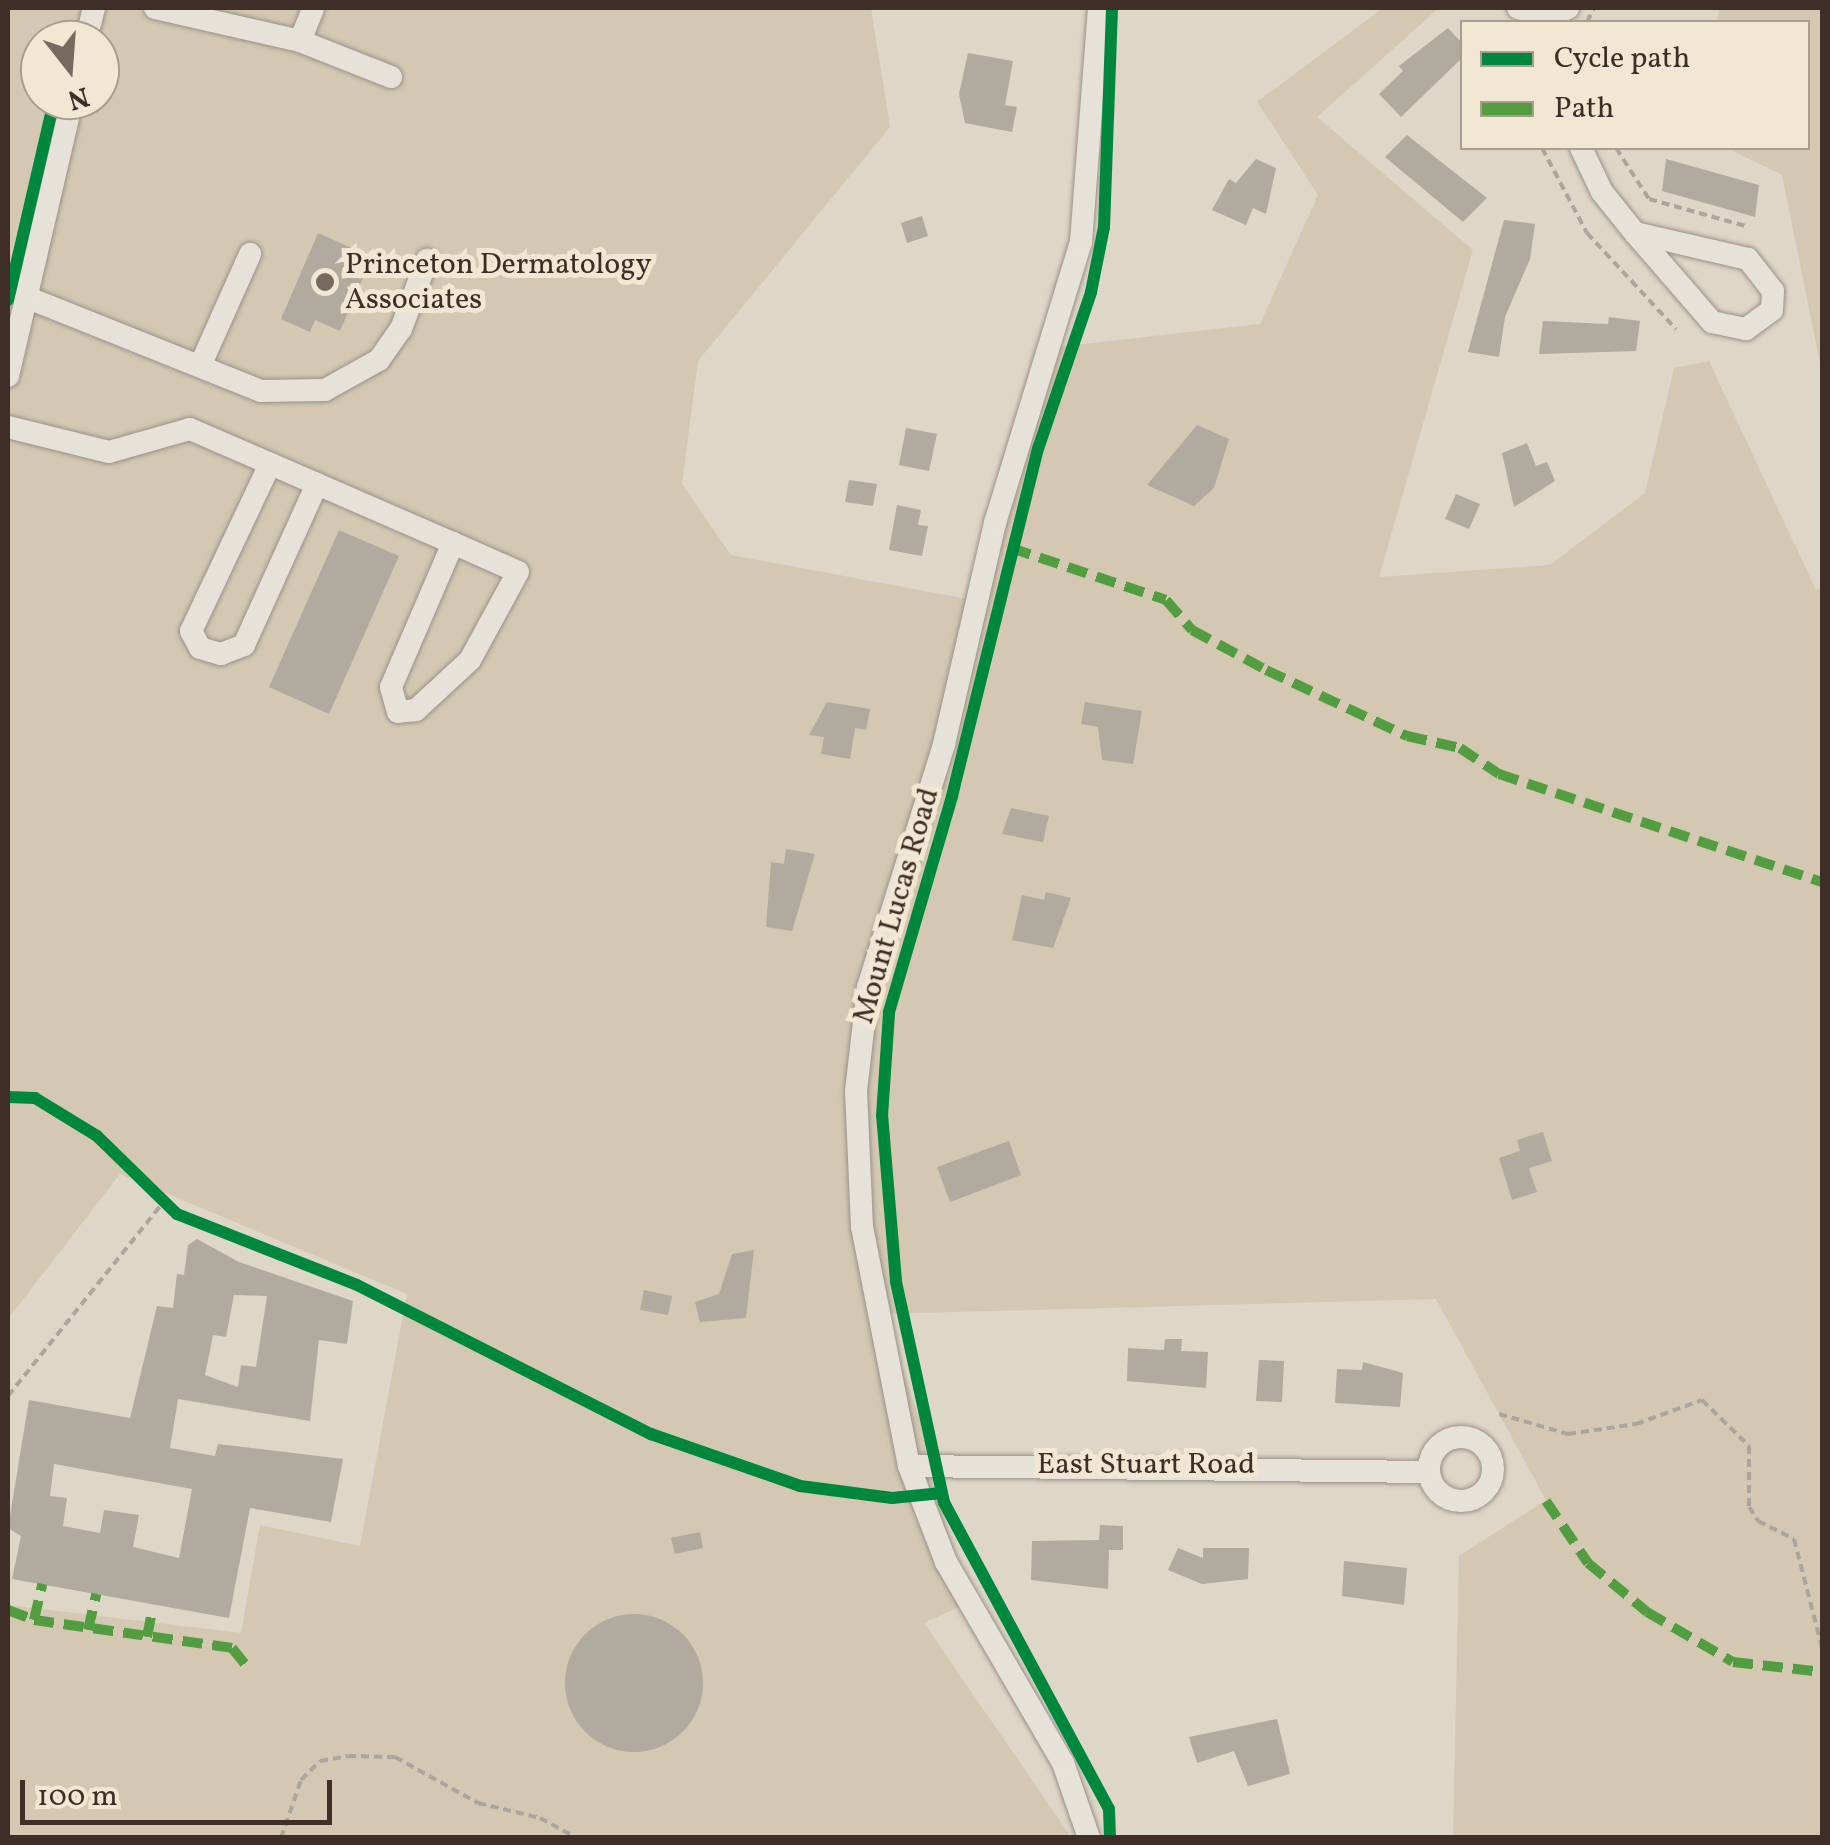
<!DOCTYPE html>
<style>
body{margin:0}
#map{position:relative;width:1830px;height:1845px;overflow:hidden;background:#ded6c6;font-family:Vollkorn,serif}
div>[style]{position:absolute}
[style*='--x']{left:calc(var(--x)*1px);top:calc(var(--y)*1px);width:calc(var(--w)*1px);rotate:calc(var(--a)*1deg)}
.green>*{inset:0;background:#d4c8b2}
.building>*{inset:0;background:#b1aa9f}
.round{border-radius:50%}
.path>*{height:4px;margin-top:-2px;transform-origin:0;background:repeating-linear-gradient(90deg,#aaa59e 0 8px,transparent 0 13px)}
.roads{filter:drop-shadow(0 0 2px #999288) drop-shadow(0 0 2px #999288)}
.minor>*{height:22px;margin:-11px;padding:0 11px;transform-origin:11px;border-radius:11px;background:#e6e2da}
.minor>.ring{margin:-11px;padding:0;box-sizing:content-box;background:none;border:22px solid #e6e2da;border-radius:50%}
.quiet>*{height:10px;margin-top:-5px;transform-origin:0;background:repeating-linear-gradient(90deg,#539d41 0 20px,transparent 0 30px)}
.cycleway>*{height:12px;margin:-6px;padding:0 6px;transform-origin:6px;border-radius:6px;background:#00873e}
.dots>*{width:28px;height:28px;translate:-50% -50%;box-sizing:border-box;border:5px solid #f1e7d3;border-radius:50%}
span{translate:-50% -50%;white-space:nowrap;text-align:center;line-height:1.15;-webkit-text-stroke:10px #f1e7d3;paint-order:stroke}
.poi-label{font-size:30px;color:#3f2e27}
.left{translate:0 -50%;text-align:left}
.street-label{font-size:30px;color:#3f2e27}
.frame{position:absolute;inset:0;border:10px solid #3f2e27;pointer-events:none}
.legend{position:absolute;left:1460px;top:20px;width:350px;height:130px;box-sizing:border-box;background:#f1e7d3;border:2px solid #aa9d8e;margin:0;padding:12px 18px;list-style:none;font-size:30px;color:#3f2e27}
.legend li{display:flex;align-items:center;gap:20px;height:50px}
.legend b{width:50px;border:2px solid #aa9d8e}
.north{position:absolute;left:20px;top:20px;width:100px;height:100px;box-sizing:border-box;background:#f1e7d3;border:2px solid #aa9d8e;border-radius:50%;rotate:163deg;font-size:28px;font-weight:700;line-height:40px;text-align:center;color:#3f2e27}
.north::after{content:'';display:block;margin:auto;width:35px;height:45px;background:#77695f;clip-path:polygon(50% 0,100% 100%,50% 72%,0 100%)}
.scale{position:absolute;left:20px;top:1780px;width:312px;height:45px;box-sizing:border-box;border:5px solid #3f2e27;border-top:0;padding-left:12px;font-size:30px;line-height:35px;white-space:nowrap;color:#3f2e27;-webkit-text-stroke:8px #f1e7d3;paint-order:stroke}
</style>
<div id="map">
<div class="green">
<i style="clip-path:polygon(evenodd,8px 8px,871px 8px,890px 127px,698px 361px,682px 484px,731px 555px,973px 600px,1048px 348px,1260px 324px,1318px 195px,1257px 102px,1383px 8px,1439px 8px,1317px 117px,1473px 250px,1379px 577px,1550px 565px,1645px 493px,1674px 368px,1709px 361px,1816px 590px,1822px 589px,1822px 1837px,1453px 1837px,1459px 1556px,1546px 1500px,1436px 1299px,883px 1314px,936px 1465px,959px 1607px,924px 1623px,1071px 1837px,8px 1837px,8px 1605px,241px 1633px,260px 1525px,360px 1546px,407px 1294px,120px 1174px,8px 1319px,8px 8px,40px 40px,100px 40px,100px 100px,40px 100px,40px 40px)"></i>
<i style="clip-path:polygon(1720px 8px,1822px 8px,1822px 373px,1782px 175px,1727px 148px,1808px 148px,1808px 22px,1716px 22px)"></i>
</div>
<div class="building">
<i style="clip-path:polygon(1448px 28px,1462px 43px,1462px 58px,1401px 117px,1379px 94px,1403px 71px,1399px 66px)"></i>
<i style="clip-path:polygon(968px 53px,1013px 61px,1005px 105px,1017px 107px,1012px 132px,965px 123px,959px 94px)"></i>
<i style="clip-path:polygon(1407px 135px,1487px 198px,1463px 222px,1385px 157px)"></i>
<i style="clip-path:polygon(1256px 159px,1276px 168px,1266px 214px,1253px 208px,1246px 225px,1212px 210px,1229px 179px,1236px 183px)"></i>
<i style="clip-path:polygon(1666px 159px,1759px 185px,1755px 217px,1662px 191px)"></i>
<i style="clip-path:polygon(922px 216px,928px 236px,907px 243px,901px 223px)"></i>
<i style="clip-path:polygon(1504px 220px,1535px 224px,1530px 259px,1505px 317px,1499px 357px,1468px 352px)"></i>
<i style="clip-path:polygon(318px 233px,372px 257px,340px 331px,315px 320px,310px 332px,281px 319px)"></i>
<i style="clip-path:polygon(1609px 317px,1640px 321px,1636px 351px,1539px 354px,1543px 321px,1608px 324px)"></i>
<i style="clip-path:polygon(1197px 425px,1229px 439px,1214px 488px,1194px 506px,1147px 485px)"></i>
<i style="clip-path:polygon(906px 428px,937px 434px,929px 471px,899px 465px)"></i>
<i style="clip-path:polygon(1527px 443px,1536px 466px,1547px 462px,1555px 481px,1514px 507px,1502px 453px)"></i>
<i style="clip-path:polygon(849px 480px,877px 484px,873px 506px,845px 502px)"></i>
<i style="clip-path:polygon(1456px 494px,1480px 504px,1469px 529px,1445px 519px)"></i>
<i style="clip-path:polygon(897px 505px,921px 510px,918px 525px,928px 526px,922px 556px,889px 550px)"></i>
<i style="clip-path:polygon(339px 530px,399px 556px,329px 714px,269px 687px)"></i>
<i style="clip-path:polygon(827px 702px,870px 709px,866px 730px,855px 728px,850px 759px,821px 754px,824px 737px,809px 735px)"></i>
<i style="clip-path:polygon(1085px 702px,1142px 711px,1133px 764px,1102px 760px,1098px 727px,1081px 724px)"></i>
<i style="clip-path:polygon(1011px 808px,1049px 816px,1043px 842px,1002px 834px)"></i>
<i style="clip-path:polygon(786px 849px,815px 854px,792px 931px,766px 927px,771px 862px,784px 864px)"></i>
<i style="clip-path:polygon(1046px 892px,1071px 898px,1053px 948px,1012px 940px,1022px 895px,1044px 900px)"></i>
<i style="clip-path:polygon(1543px 1132px,1552px 1161px,1529px 1168px,1537px 1192px,1512px 1200px,1499px 1158px,1520px 1151px,1517px 1140px)"></i>
<i style="clip-path:polygon(1009px 1141px,1021px 1175px,950px 1202px,937px 1167px)"></i>
<i style="clip-path:polygon(evenodd,197px 1239px,239px 1262px,353px 1301px,347px 1344px,319px 1340px,310px 1421px,178px 1399px,170px 1448px,215px 1456px,218px 1444px,343px 1459px,331px 1522px,250px 1508px,229px 1618px,12px 1579px,21px 1536px,8px 1528px,29px 1400px,130px 1418px,157px 1306px,173px 1308px,177px 1274px,184px 1275px,188px 1245px,197px 1239px,234px 1295px,267px 1296px,256px 1367px,241px 1365px,238px 1387px,205px 1375px,213px 1335px,226px 1337px,234px 1295px,197px 1239px,54px 1464px,192px 1489px,179px 1558px,133px 1547px,139px 1515px,104px 1510px,100px 1533px,63px 1526px,67px 1498px,50px 1496px,54px 1464px)"></i>
<i style="clip-path:polygon(754px 1250px,746px 1318px,700px 1322px,695px 1302px,719px 1294px,732px 1254px)"></i>
<i style="clip-path:polygon(644px 1290px,672px 1296px,668px 1315px,640px 1310px)"></i>
<i style="clip-path:polygon(1165px 1339px,1182px 1339px,1181px 1351px,1208px 1352px,1206px 1388px,1127px 1381px,1128px 1348px,1164px 1350px)"></i>
<i style="clip-path:polygon(1259px 1360px,1284px 1361px,1282px 1402px,1256px 1401px)"></i>
<i style="clip-path:polygon(1363px 1362px,1403px 1373px,1400px 1407px,1335px 1403px,1337px 1369px,1362px 1370px)"></i>
<i style="clip-path:polygon(1100px 1525px,1123px 1526px,1123px 1550px,1109px 1550px,1108px 1589px,1031px 1580px,1032px 1541px,1099px 1540px)"></i>
<i style="clip-path:polygon(700px 1532px,703px 1548px,675px 1554px,671px 1538px)"></i>
<i style="clip-path:polygon(1178px 1548px,1203px 1558px,1203px 1548px,1249px 1548px,1248px 1579px,1202px 1584px,1168px 1570px)"></i>
<i style="clip-path:polygon(1344px 1561px,1407px 1568px,1404px 1605px,1342px 1596px)"></i>
<i class="round" style="left:565px;top:1614px;width:138px;height:138px"></i>
<i style="clip-path:polygon(1277px 1719px,1290px 1774px,1248px 1786px,1234px 1751px,1197px 1763px,1189px 1737px)"></i>
</div>
<div class="path">
<i style="--x:1587;--y:22;--w:16;--a:-63"></i>
<i style="--x:1542;--y:148;--w:96;--a:62.1"></i>
<i style="--x:1587;--y:233;--w:131;--a:47.2"></i>
<i style="--x:1616;--y:148;--w:61;--a:57.1"></i>
<i style="--x:1649;--y:199;--w:104;--a:15.6"></i>
<i style="--x:8;--y:1396;--w:250;--a:-51.3"></i>
<i style="--x:1499;--y:1414;--w:72;--a:16.2"></i>
<i style="--x:1568;--y:1434;--w:69;--a:-8.4"></i>
<i style="--x:1636;--y:1424;--w:70;--a:-20"></i>
<i style="--x:1702;--y:1400;--w:66;--a:44.4"></i>
<i style="--x:1749;--y:1446;--w:61;--a:90"></i>
<i style="--x:1749;--y:1507;--w:17;--a:57"></i>
<i style="--x:1758;--y:1521;--w:40;--a:26.6"></i>
<i style="--x:1794;--y:1539;--w:112;--a:75.5"></i>
<i style="--x:281;--y:1838;--w:61;--a:-71"></i>
<i style="--x:301;--y:1780;--w:27;--a:-45"></i>
<i style="--x:320;--y:1761;--w:28;--a:-10"></i>
<i style="--x:348;--y:1756;--w:47;--a:1.2"></i>
<i style="--x:395;--y:1757;--w:95;--a:29"></i>
<i style="--x:478;--y:1803;--w:64;--a:13.6"></i>
<i style="--x:540;--y:1818;--w:42;--a:28.4"></i>
</div>
<div class="roads">
<div class="minor">
<i style="--x:155;--y:8;--w:149;--a:12.8"></i>
<i style="--x:300;--y:41;--w:98;--a:21.6"></i>
<i style="--x:1518;--y:8;--w:32;--a:16"></i>
<i style="--x:1549;--y:17;--w:21;--a:-25"></i>
<i style="--x:86;--y:40;--w:33;--a:-76"></i>
<i style="--x:300;--y:41;--w:35;--a:-68"></i>
<i style="--x:1581;--y:148;--w:49;--a:64.5"></i>
<i style="--x:1602;--y:192;--w:53;--a:51.2"></i>
<i style="--x:1635;--y:233;--w:118;--a:49.1"></i>
<i style="--x:1712;--y:322;--w:35;--a:12"></i>
<i style="--x:1746;--y:329;--w:32;--a:-36"></i>
<i style="--x:1772;--y:310;--w:19;--a:-87"></i>
<i style="--x:1773;--y:291;--w:41;--a:-128"></i>
<i style="--x:1748;--y:259;--w:116;--a:-167"></i>
<i style="--x:26;--y:297;--w:253;--a:21.8"></i>
<i style="--x:261;--y:391;--w:64;--a:-0.9"></i>
<i style="--x:325;--y:390;--w:62;--a:-29.1"></i>
<i style="--x:379;--y:360;--w:38;--a:-55"></i>
<i style="--x:401;--y:329;--w:74;--a:-69.4"></i>
<i style="--x:200;--y:366;--w:123;--a:-65.9"></i>
<i style="--x:8;--y:376;--w:283;--a:-76.9"></i>
<i style="--x:8;--y:427;--w:104;--a:13.9"></i>
<i style="--x:109;--y:452;--w:84;--a:-15.9"></i>
<i style="--x:190;--y:429;--w:138;--a:23.4"></i>
<i style="--x:317;--y:484;--w:148;--a:23.5"></i>
<i style="--x:453;--y:543;--w:71;--a:24"></i>
<i style="--x:518;--y:572;--w:100;--a:118.6"></i>
<i style="--x:470;--y:660;--w:74;--a:137.2"></i>
<i style="--x:416;--y:710;--w:18;--a:174"></i>
<i style="--x:398;--y:712;--w:26;--a:-106"></i>
<i style="--x:391;--y:687;--w:157;--a:-66.7"></i>
<i style="--x:270;--y:464;--w:185;--a:115.3"></i>
<i style="--x:191;--y:631;--w:19;--a:62"></i>
<i style="--x:200;--y:648;--w:22;--a:16"></i>
<i style="--x:221;--y:654;--w:25;--a:-21"></i>
<i style="--x:244;--y:645;--w:177;--a:-65.6"></i>
<i class="ring" style="left:1429px;top:1437px;width:42px;height:42px"></i>
<i style="--x:909;--y:1466;--w:520;--a:0.66"></i>
<i style="--x:1089;--y:1838;--w:79;--a:-109.1"></i>
<i style="--x:1063;--y:1763;--w:233;--a:-120.2"></i>
<i style="--x:946;--y:1562;--w:103;--a:-111.1"></i>
<i style="--x:909;--y:1466;--w:244;--a:-101.1"></i>
<i style="--x:862;--y:1227;--w:136;--a:-92.5"></i>
<i style="--x:856;--y:1091;--w:105;--a:-83.4"></i>
<i style="--x:868;--y:987;--w:255;--a:-72.6"></i>
<i style="--x:944;--y:744;--w:227;--a:-77"></i>
<i style="--x:995;--y:523;--w:294;--a:-73"></i>
<i style="--x:1081;--y:242;--w:235;--a:-85.6"></i>
</div>
</div>
<div class="quiet">
<i style="--x:1011;--y:548;--w:163;--a:18.5"></i>
<i style="--x:1166;--y:600;--w:40;--a:49"></i>
<i style="--x:1192;--y:630;--w:84;--a:28.4"></i>
<i style="--x:1266;--y:670;--w:156;--a:25.1"></i>
<i style="--x:1407;--y:736;--w:54;--a:12.8"></i>
<i style="--x:1460;--y:748;--w:47;--a:33.7"></i>
<i style="--x:1499;--y:774;--w:341;--a:18.5"></i>
<i style="--x:1546;--y:1501;--w:75;--a:55.9"></i>
<i style="--x:1588;--y:1563;--w:77;--a:39.7"></i>
<i style="--x:1647;--y:1612;--w:99;--a:30.2"></i>
<i style="--x:1733;--y:1662;--w:90;--a:6.4"></i>
<i style="--x:8;--y:1610;--w:28;--a:21"></i>
<i style="--x:34;--y:1620;--w:37;--a:-77"></i>
<i style="--x:34;--y:1620;--w:200;--a:8"></i>
<i style="--x:232;--y:1648;--w:21;--a:51"></i>
<i style="--x:88;--y:1630;--w:37;--a:-77"></i>
<i style="--x:147;--y:1637;--w:26;--a:-79"></i>
</div>
<div class="cycleway">
<i style="--x:8;--y:300;--w:205;--a:-77"></i>
<i style="--x:8;--y:1097;--w:27;--a:2"></i>
<i style="--x:35;--y:1098;--w:73;--a:31.5"></i>
<i style="--x:97;--y:1136;--w:112;--a:44.3"></i>
<i style="--x:177;--y:1214;--w:193;--a:21.5"></i>
<i style="--x:357;--y:1285;--w:330;--a:26.9"></i>
<i style="--x:651;--y:1434;--w:158;--a:19.2"></i>
<i style="--x:800;--y:1486;--w:93;--a:7.4"></i>
<i style="--x:892;--y:1498;--w:50;--a:-5.7"></i>
<i style="--x:1110;--y:1838;--w:29;--a:-92"></i>
<i style="--x:1109;--y:1809;--w:349;--a:-118.3"></i>
<i style="--x:944;--y:1502;--w:226;--a:-102.3"></i>
<i style="--x:896;--y:1281;--w:166;--a:-94.8"></i>
<i style="--x:882;--y:1116;--w:104;--a:-86.1"></i>
<i style="--x:889;--y:1012;--w:225;--a:-73.7"></i>
<i style="--x:952;--y:796;--w:357;--a:-76.1"></i>
<i style="--x:1038;--y:449;--w:166;--a:-71.3"></i>
<i style="--x:1091;--y:292;--w:66;--a:-78.7"></i>
<i style="--x:1104;--y:227;--w:219;--a:-87.9"></i>
</div>
<div class="dots">
<i style="left:325px;top:282px;background:#77695f"></i>
</div>
<div class="poi-label">
<span class="left" style="left:345px;top:282px">Princeton Dermatology<br>Associates</span>
</div>
<div class="street-label">
<span style="left:897px;top:906px;rotate:-74deg">Mount Lucas Road</span>
<span style="left:1146px;top:1465px">East Stuart Road</span>
</div>
<div class="frame"></div>
<ul class="legend">
<li><b style="height:12px;background:#00873e"></b>Cycle path</li>
<li><b style="height:12px;background:#539d41"></b>Path</li>
</ul>
<div class="north">N</div>
<div class="scale">100 m</div>
</div>
